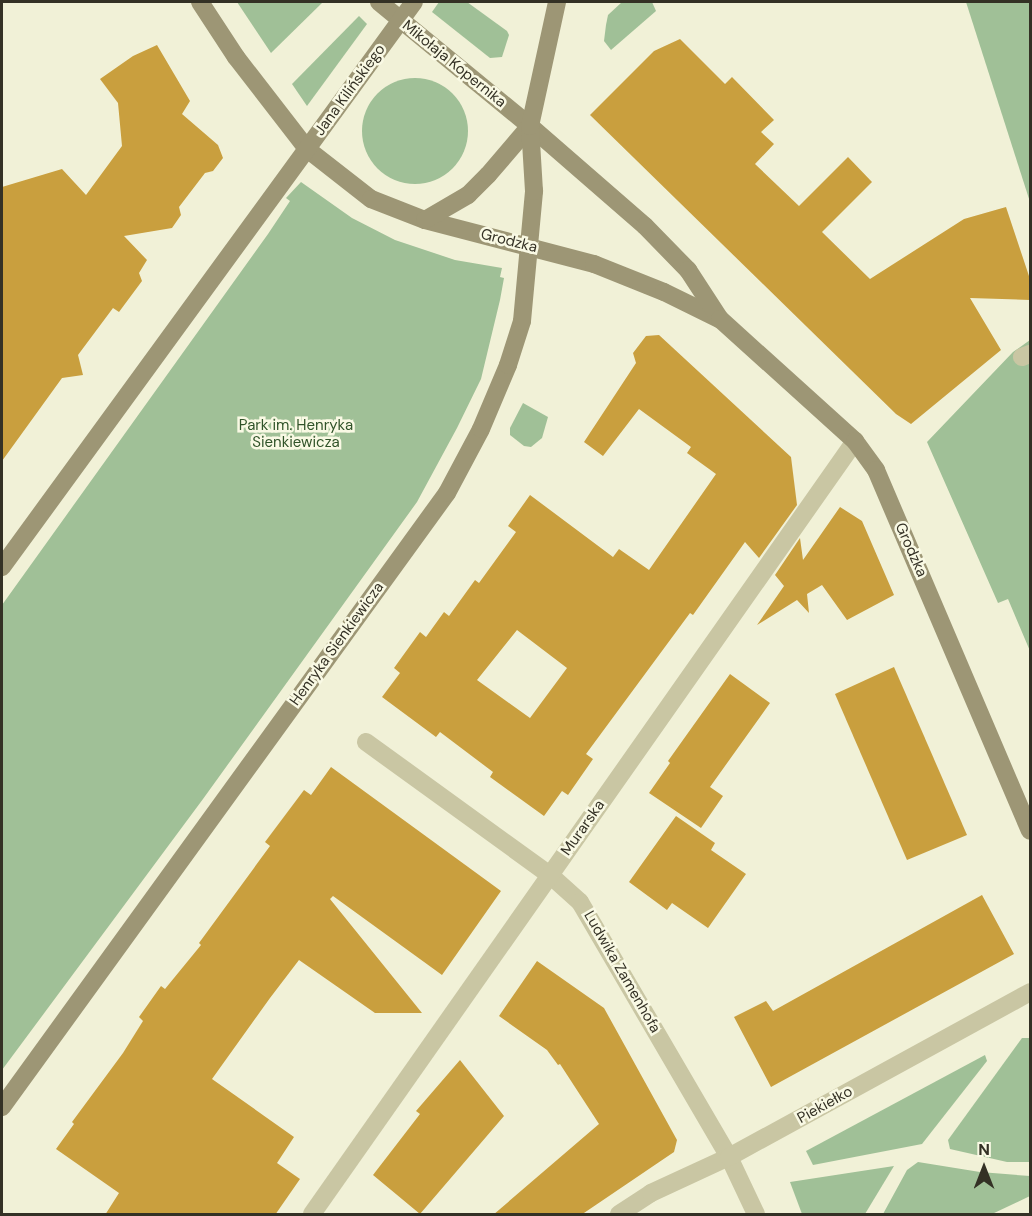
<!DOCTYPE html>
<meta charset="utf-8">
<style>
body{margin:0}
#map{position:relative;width:1032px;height:1216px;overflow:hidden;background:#f1f1d7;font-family:"DM Sans",sans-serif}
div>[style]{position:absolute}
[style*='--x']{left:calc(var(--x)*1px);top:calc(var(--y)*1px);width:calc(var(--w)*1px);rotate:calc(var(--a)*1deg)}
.green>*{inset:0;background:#a0c097}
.round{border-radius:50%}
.building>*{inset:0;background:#c99f3e}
.street>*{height:18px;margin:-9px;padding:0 9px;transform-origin:9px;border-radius:9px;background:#c9c6a3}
.secondary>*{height:18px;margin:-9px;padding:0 9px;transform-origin:9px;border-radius:9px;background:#9d9675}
span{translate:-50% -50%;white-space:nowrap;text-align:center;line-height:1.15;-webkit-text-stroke:5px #f9f9e4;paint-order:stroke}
.street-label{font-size:15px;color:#343125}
.park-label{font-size:15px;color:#305329}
.frame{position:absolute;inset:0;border:3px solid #343125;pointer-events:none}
.north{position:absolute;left:954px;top:1138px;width:60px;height:60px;-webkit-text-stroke:4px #f9f9e4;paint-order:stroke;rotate:0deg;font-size:16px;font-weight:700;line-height:24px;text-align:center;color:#343125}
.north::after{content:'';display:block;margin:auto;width:21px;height:27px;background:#343125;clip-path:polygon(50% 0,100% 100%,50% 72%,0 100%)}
</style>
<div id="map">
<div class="green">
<i style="clip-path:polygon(237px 2px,323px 2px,271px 53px)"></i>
<i style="clip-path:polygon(439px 2px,467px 2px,507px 31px,509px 35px,502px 57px,490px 58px,432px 12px)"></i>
<i style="clip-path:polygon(622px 2px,652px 2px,656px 11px,611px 50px,604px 41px,606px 25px,608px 15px)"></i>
<i style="clip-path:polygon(966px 2px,1030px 2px,1030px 202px)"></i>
<i style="clip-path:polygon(359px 16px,367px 24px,307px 106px,292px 84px)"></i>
<i class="round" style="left:362px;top:78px;width:106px;height:106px"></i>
<i style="clip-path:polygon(301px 182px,352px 218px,395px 240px,455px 260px,502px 268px,500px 277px,504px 278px,500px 300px,481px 379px,457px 428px,417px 502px,203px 799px,2px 1070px,2px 605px,268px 234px,290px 201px,286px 198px)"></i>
<i style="clip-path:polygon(1030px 340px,1030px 651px,1008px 599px,998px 603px,927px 442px,1013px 352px)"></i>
<i style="clip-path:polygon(523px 403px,548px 417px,542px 438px,531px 447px,524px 446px,510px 435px,510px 428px)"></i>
<i style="clip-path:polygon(1022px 1038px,1030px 1038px,1030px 1162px,1007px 1162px,950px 1149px,948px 1140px)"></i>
<i style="clip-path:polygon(985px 1055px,987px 1061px,922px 1144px,813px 1165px,806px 1151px)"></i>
<i style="clip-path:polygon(918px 1162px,980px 1172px,1030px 1176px,1030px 1196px,992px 1214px,883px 1214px,907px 1170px)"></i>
<i style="clip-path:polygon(894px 1166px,865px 1214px,802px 1214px,790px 1182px)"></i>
</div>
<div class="building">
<i style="clip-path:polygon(680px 39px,725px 84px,732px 77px,774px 120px,761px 132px,774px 144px,755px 164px,799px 206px,848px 157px,872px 182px,822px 232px,870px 279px,964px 219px,1006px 207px,1030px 279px,1030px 300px,970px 298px,1001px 350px,911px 424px,896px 414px,590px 115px,654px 51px)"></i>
<i style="clip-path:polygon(157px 45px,190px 101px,182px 114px,218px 145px,223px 158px,213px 171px,205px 173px,179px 207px,181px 215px,172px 228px,124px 236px,147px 260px,139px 273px,142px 281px,119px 312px,113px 308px,78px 355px,83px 375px,62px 378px,2px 461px,2px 187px,62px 169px,86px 195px,122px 146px,118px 103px,100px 79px,133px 56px)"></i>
<i style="clip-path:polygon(evenodd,659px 335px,791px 457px,797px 505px,759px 558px,745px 542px,693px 615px,690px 613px,586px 754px,593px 759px,568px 795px,562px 791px,544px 816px,490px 777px,493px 772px,440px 732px,436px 737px,382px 697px,400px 673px,394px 668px,420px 632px,426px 637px,444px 612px,449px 616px,475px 580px,479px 583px,516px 532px,508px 526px,530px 495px,613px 557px,619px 549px,649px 570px,716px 474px,687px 453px,691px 447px,639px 409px,603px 456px,584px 442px,636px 363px,633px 353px,646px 336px,659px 335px,517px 630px,567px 668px,530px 718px,477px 680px,517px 630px)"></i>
<i style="clip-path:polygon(840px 507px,862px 521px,894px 595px,847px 620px,822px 585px,807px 594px,809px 613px,797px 600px,757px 625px,784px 586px,775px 575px,800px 538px,803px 560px)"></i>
<i style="clip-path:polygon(894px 667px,967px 835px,907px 860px,835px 694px)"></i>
<i style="clip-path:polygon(730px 674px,770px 703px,710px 787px,723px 796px,701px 828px,649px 793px,670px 763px,668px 761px)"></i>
<i style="clip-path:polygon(331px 767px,501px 891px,442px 975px,333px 896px,330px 899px,422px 1013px,375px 1013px,299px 960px,270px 998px,212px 1079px,294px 1137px,277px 1163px,300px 1179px,275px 1215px,105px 1215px,119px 1193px,56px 1149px,74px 1124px,72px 1122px,123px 1053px,143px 1021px,139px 1017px,161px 986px,165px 989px,201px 945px,199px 943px,270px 846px,265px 842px,304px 790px,311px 795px)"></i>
<i style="clip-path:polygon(676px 816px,715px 843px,711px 850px,746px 874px,708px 928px,672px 903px,667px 910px,629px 882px)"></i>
<i style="clip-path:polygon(982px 895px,1014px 954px,771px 1087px,734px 1017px,766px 1001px,773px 1011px)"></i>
<i style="clip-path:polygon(537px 961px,604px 1008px,677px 1140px,674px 1152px,581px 1215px,493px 1215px,599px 1124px,560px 1064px,558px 1065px,547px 1050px,499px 1016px)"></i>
<i style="clip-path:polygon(460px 1060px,504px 1116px,420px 1214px,373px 1175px,420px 1114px,416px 1111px)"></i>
</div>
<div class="street">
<i style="--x:1022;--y:357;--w:9;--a:-21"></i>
<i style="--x:366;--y:742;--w:227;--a:35.9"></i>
<i style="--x:550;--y:875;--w:40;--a:42"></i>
<i style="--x:580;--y:902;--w:295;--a:59.7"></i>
<i style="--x:729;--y:1157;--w:63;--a:64.7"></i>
<i style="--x:312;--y:1214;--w:945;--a:-54.91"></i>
<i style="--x:619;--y:1214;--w:38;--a:-33"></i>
<i style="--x:651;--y:1193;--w:86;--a:-24.8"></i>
<i style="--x:729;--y:1157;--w:343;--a:-28.7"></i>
</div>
<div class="secondary">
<i style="--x:200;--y:2;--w:66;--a:56.8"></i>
<i style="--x:236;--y:57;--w:116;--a:52.3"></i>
<i style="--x:307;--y:149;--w:81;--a:38"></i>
<i style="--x:371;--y:199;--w:58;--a:21.3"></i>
<i style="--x:425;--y:220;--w:175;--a:14.6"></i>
<i style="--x:594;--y:264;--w:75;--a:21.8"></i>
<i style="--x:664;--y:292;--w:61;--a:26.1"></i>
<i style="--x:379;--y:2;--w:195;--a:39.4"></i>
<i style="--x:530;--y:126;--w:152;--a:41"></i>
<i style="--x:645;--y:226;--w:62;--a:45.7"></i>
<i style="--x:688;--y:270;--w:59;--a:56.9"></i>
<i style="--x:720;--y:319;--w:182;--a:42.1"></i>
<i style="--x:855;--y:441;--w:36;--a:54"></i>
<i style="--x:876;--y:470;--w:392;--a:66.9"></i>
<i style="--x:425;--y:220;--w:50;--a:-30.2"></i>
<i style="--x:468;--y:195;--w:28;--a:-45"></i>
<i style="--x:488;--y:175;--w:65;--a:-49.4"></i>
<i style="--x:2;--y:567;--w:699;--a:-53.9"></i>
<i style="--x:2;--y:1107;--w:758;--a:-54.07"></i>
<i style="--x:447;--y:493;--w:72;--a:-62"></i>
<i style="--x:481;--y:429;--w:69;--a:-67.1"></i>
<i style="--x:508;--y:365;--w:46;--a:-72.3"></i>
<i style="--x:522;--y:321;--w:131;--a:-84.7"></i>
<i style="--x:534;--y:191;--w:65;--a:-93.5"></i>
<i style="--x:530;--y:126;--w:127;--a:-77.7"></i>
</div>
<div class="street-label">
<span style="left:454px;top:64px;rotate:39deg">Mikołaja Kopernika</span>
<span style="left:350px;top:90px;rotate:-54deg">Jana Kilińskiego</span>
<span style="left:509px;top:241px;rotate:14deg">Grodzka</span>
<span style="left:911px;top:550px;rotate:66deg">Grodzka</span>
<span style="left:337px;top:644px;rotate:-54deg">Henryka Sienkiewicza</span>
<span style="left:583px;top:828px;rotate:-55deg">Murarska</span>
<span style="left:622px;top:972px;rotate:60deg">Ludwika Zamenhofa</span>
<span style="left:825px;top:1105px;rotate:-29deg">Piekiełko</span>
</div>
<div class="park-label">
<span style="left:296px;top:434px">Park im. Henryka<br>Sienkiewicza</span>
</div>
<div class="frame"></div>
<div class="north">N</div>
</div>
